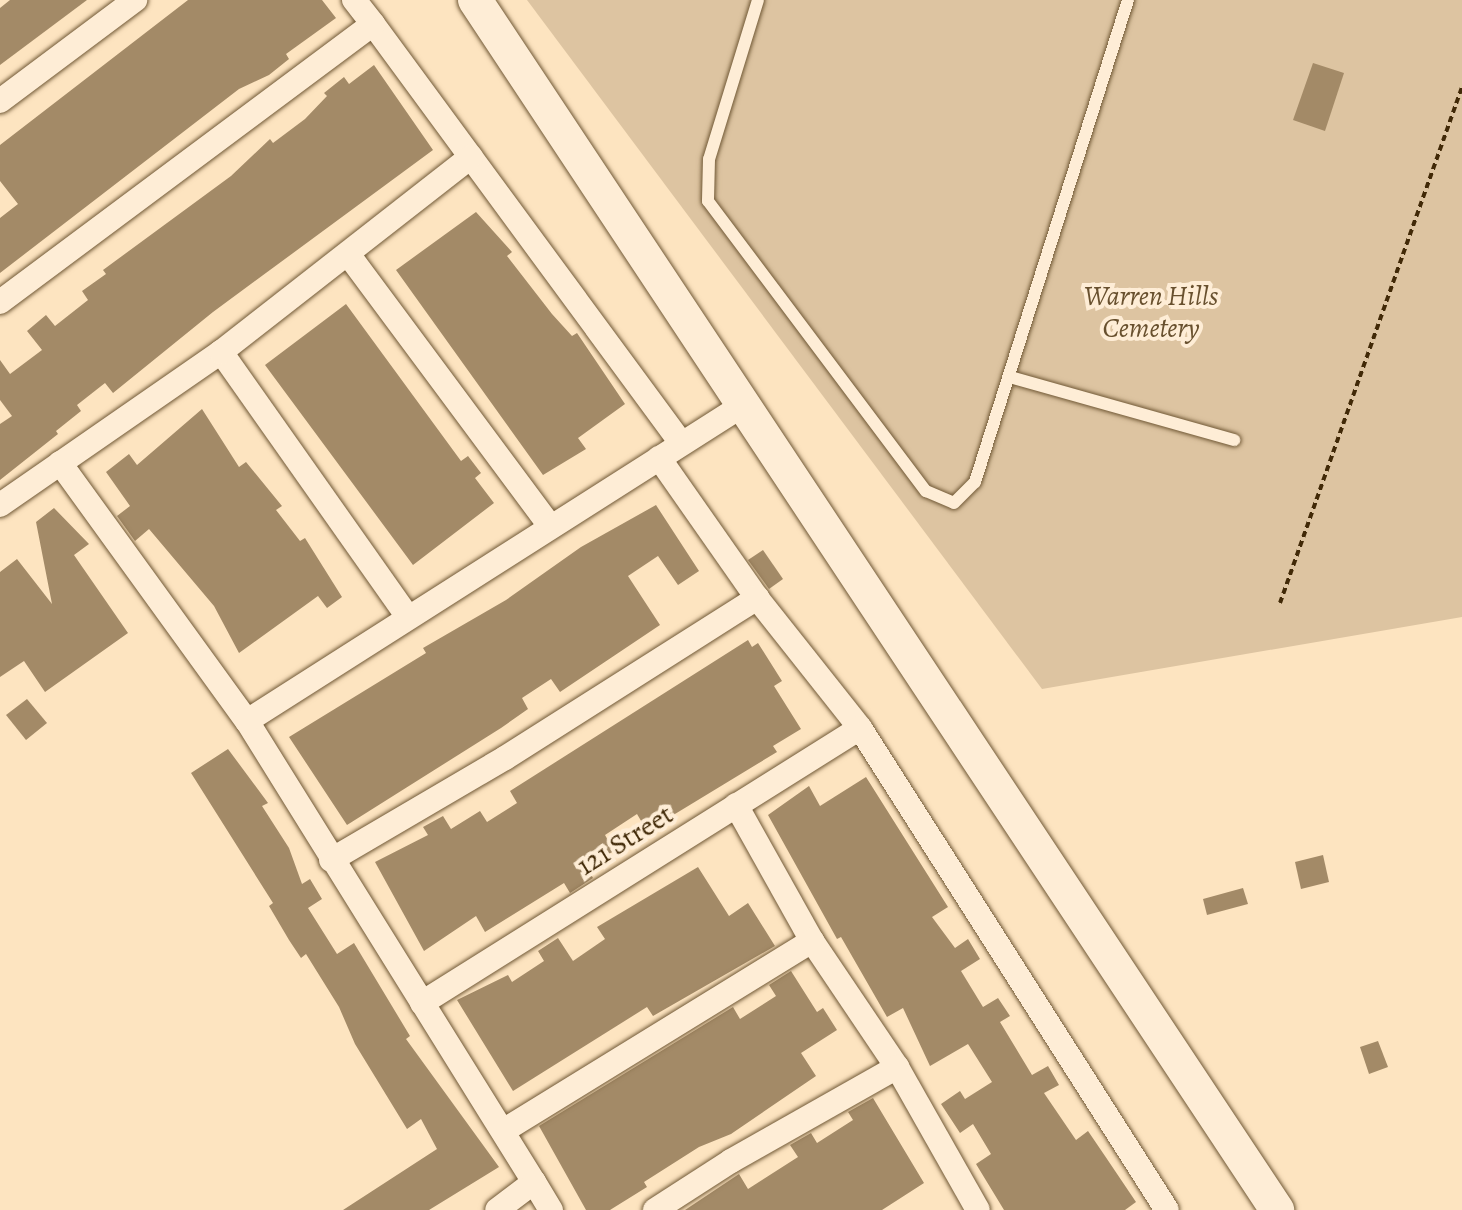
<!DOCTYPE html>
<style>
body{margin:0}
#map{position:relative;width:1462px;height:1210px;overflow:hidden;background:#fde4c0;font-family:Alegreya,serif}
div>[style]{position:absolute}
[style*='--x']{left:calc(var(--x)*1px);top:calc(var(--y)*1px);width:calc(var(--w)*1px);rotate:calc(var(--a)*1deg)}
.green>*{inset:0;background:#ddc4a1}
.building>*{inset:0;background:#a38a67}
.path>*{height:4px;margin-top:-2px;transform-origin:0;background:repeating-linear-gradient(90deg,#412907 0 6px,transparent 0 10px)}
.roads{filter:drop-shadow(0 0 2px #705835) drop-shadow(0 0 2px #705835)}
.lane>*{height:12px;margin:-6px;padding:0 6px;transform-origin:6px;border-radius:6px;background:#feedd6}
.street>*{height:24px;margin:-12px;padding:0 12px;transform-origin:12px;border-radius:12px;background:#feedd6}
.secondary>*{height:34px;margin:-17px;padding:0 17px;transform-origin:17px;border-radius:17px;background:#feedd6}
span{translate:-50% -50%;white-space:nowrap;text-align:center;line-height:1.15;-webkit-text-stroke:8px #feedd6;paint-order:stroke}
.park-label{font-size:28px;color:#68502e;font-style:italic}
.street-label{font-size:28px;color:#412907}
</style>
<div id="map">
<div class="green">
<i style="clip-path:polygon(527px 0,1462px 0,1462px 617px,1042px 689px)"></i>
</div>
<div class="building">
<i style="clip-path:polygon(10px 0,87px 0,0 65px,0 8px)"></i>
<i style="clip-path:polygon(188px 0,322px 0,336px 18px,286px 54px,289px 59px,269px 75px,239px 89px,0 273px,0 218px,18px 204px,0 181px,0 145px)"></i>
<i style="clip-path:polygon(1313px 63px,1344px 73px,1325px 131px,1293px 120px)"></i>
<i style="clip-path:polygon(374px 65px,433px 150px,213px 312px,113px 393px,105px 383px,77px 405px,81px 411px,56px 431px,58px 434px,0 480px,0 424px,12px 416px,0 400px,0 360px,10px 374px,42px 350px,27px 331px,46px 315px,55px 326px,88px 300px,82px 291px,106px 274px,103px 270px,231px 176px,270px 139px,273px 143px,305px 119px,327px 96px,324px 93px,344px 77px,349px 84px)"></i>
<i style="clip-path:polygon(476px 212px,512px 252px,507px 256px,552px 314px,572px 336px,577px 333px,625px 404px,578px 438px,586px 449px,543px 475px,396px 270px)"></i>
<i style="clip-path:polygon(346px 304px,461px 461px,468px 456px,481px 473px,475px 478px,494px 503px,413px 565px,265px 365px)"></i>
<i style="clip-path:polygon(202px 409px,239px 467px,246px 462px,282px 506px,276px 510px,300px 541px,305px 538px,342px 597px,327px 608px,318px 596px,239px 653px,214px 606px,149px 529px,135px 541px,117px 516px,130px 506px,106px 472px,129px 454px,137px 465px)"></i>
<i style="clip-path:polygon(656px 505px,699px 571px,678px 585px,658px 556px,628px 576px,660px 625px,560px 692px,551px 679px,522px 698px,528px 709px,501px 728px,347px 825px,289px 737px,426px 653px,423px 648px,506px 600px,581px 547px)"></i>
<i style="clip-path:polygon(54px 508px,89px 544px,74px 555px,128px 633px,45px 692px,24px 661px,0 677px,0 572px,17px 559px,52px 604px,36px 522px)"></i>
<i style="clip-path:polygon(763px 550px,783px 579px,769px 589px,748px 560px)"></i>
<i style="clip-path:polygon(748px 640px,752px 647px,758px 643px,782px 681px,774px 686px,801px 729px,773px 746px,777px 752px,647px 831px,637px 814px,605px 835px,614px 851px,587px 867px,593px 878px,570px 893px,564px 883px,485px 932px,476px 916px,424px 951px,375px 862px,428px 835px,423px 827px,443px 816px,451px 829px,480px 811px,487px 822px,517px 803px,510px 791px)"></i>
<i style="clip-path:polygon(27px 699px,47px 723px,26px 740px,6px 715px)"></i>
<i style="clip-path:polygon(228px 749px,268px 803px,262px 806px,289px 848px,302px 884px,310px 879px,322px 899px,308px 908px,337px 954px,354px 943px,410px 1036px,406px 1039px,499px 1167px,429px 1210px,343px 1210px,437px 1149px,421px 1119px,407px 1129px,355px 1044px,339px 1007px,306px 954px,301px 958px,289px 940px,269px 906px,273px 903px,191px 773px)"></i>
<i style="clip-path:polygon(866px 777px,948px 907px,932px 917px,955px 948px,968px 939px,980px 959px,961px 971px,983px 1007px,998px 998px,1010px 1016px,1000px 1022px,1032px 1075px,1048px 1066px,1059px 1085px,1044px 1093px,1076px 1140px,1088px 1131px,1105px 1156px,1136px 1202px,1125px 1210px,1004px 1210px,976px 1164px,991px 1154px,973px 1124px,960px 1133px,941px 1104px,960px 1091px,965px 1099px,992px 1082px,968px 1044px,930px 1066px,903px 1008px,887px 1017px,841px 937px,837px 939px,768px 815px,809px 786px,820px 806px)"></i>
<i style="clip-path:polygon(1323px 855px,1329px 882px,1301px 889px,1295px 862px)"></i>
<i style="clip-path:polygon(698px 867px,729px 916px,748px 903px,775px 946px,653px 1016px,647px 1007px,513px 1091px,457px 1000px,508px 975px,512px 982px,544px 961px,538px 951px,558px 938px,573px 961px,605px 939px,597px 927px)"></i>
<i style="clip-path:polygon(1243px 888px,1248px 904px,1207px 915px,1203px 899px)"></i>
<i style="clip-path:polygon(791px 971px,817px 1012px,823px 1008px,837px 1030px,801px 1053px,816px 1076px,731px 1134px,699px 1147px,644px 1182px,647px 1187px,610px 1210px,586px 1210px,539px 1126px,733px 1007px,740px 1019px,776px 996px,769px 985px)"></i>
<i style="clip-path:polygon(1378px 1041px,1388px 1067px,1369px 1074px,1360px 1047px)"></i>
<i style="clip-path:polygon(873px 1098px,924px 1183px,882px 1210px,685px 1210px,739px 1174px,748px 1189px,798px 1157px,790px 1145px,811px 1133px,817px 1143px,853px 1120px,848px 1112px)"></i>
</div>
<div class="path">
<i style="--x:1280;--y:603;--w:547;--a:-70.57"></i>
</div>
<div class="roads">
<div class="lane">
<i style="--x:758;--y:0;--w:166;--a:107.1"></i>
<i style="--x:709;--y:159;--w:42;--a:91.4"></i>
<i style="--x:708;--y:201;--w:363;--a:53.1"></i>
<i style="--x:926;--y:491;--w:30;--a:23"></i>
<i style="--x:954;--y:503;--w:30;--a:-45"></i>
<i style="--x:975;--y:482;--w:506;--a:-72.39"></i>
<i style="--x:1010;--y:377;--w:233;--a:15.7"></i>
</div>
<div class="street">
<i style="--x:373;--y:24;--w:520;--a:53.68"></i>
<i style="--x:0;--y:101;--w:169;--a:-36.8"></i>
<i style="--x:348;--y:254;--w:339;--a:53.4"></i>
<i style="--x:0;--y:302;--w:465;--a:-36.7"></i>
<i style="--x:373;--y:24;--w:31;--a:-128"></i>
<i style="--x:221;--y:352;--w:324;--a:54.8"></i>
<i style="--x:659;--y:458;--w:171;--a:55"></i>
<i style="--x:757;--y:598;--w:166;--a:51.6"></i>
<i style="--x:860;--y:728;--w:571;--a:57.51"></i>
<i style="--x:60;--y:463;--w:319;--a:54.1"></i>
<i style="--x:247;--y:721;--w:543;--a:58.1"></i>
<i style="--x:534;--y:1182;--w:46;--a:142.9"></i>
<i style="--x:0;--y:505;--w:269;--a:-34.7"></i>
<i style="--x:221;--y:352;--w:317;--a:-38"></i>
<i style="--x:247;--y:721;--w:588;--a:-32.5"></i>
<i style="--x:736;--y:805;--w:156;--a:60.8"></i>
<i style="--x:812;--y:941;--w:152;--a:56"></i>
<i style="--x:897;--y:1067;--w:164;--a:60.5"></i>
<i style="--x:331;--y:860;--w:202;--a:-30.4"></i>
<i style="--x:505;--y:758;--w:299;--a:-32.4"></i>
<i style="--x:422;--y:1003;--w:517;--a:-32.12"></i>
<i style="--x:503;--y:1131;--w:363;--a:-31.6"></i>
<i style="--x:534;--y:1182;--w:33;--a:59"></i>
<i style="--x:655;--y:1210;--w:90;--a:-32.8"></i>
<i style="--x:731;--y:1161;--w:191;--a:-29.5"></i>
</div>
<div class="secondary">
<i style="--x:475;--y:0;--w:1452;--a:56.46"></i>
</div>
</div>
<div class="park-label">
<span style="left:1151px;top:312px">Warren Hills<br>Cemetery</span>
</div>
<div class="street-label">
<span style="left:625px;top:840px;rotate:-32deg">121 Street</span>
</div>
</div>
